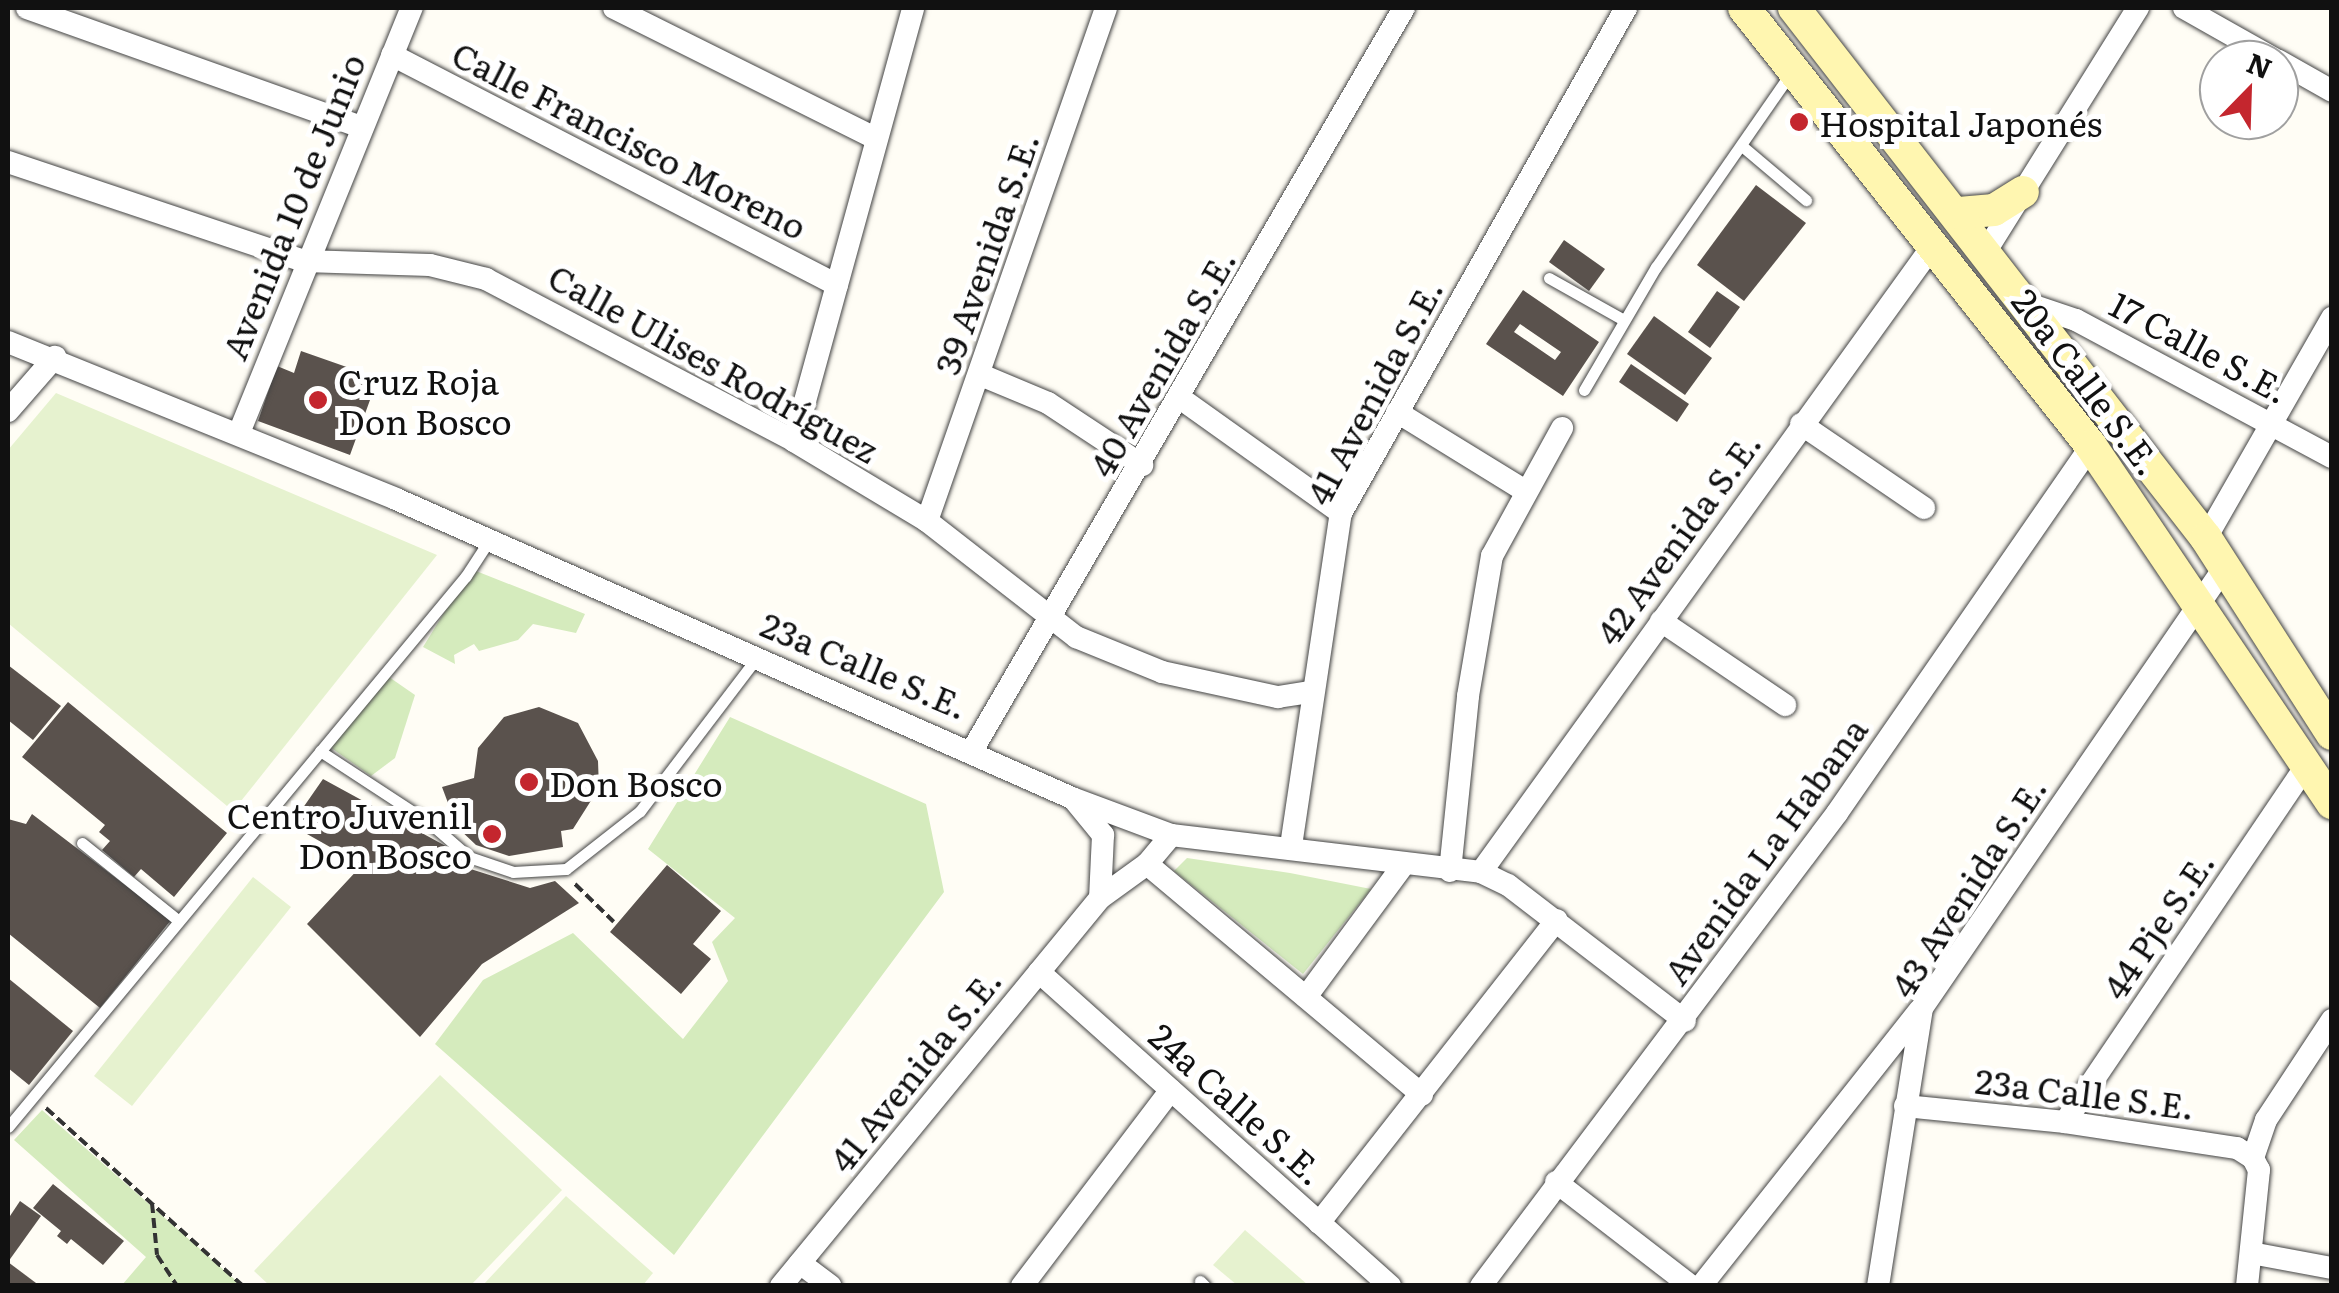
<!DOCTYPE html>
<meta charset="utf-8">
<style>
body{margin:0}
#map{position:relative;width:2339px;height:1293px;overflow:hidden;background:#fffdf5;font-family:Literata,serif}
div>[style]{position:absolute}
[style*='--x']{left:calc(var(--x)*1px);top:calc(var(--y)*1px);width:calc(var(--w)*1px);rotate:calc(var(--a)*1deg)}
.green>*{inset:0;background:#d5ebbd}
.pitch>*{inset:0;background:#e6f2cf}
.building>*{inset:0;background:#5a524d}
.path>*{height:4px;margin-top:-2px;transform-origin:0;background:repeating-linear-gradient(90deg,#333 0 10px,transparent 0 15px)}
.roads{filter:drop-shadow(0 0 2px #444) drop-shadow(0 0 2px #444)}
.lane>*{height:11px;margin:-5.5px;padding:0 5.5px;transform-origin:5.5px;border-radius:5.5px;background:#fff}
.street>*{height:22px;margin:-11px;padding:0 11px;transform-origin:11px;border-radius:11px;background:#fff}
.secondary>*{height:32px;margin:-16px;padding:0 16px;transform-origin:16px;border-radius:16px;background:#fff6b0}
.dots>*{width:28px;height:28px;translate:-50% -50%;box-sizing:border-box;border:5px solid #fff;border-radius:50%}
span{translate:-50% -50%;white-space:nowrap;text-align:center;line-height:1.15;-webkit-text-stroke:10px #fff;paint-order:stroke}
.poi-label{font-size:35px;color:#111}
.left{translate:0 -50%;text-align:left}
.right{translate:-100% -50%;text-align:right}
.street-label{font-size:35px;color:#111}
.frame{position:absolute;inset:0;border:10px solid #111;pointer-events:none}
.north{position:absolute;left:2199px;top:40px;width:100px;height:100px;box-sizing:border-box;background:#fff;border:2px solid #a0a0a0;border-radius:50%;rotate:23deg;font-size:28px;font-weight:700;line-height:40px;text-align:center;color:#111}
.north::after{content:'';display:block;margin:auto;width:35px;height:45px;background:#c4262e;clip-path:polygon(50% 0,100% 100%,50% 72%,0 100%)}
</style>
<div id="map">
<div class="green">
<i style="clip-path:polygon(471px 569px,585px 614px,576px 633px,533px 624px,518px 640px,479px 651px,474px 644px,454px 655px,455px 664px,423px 647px)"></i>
<i style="clip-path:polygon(389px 677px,415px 695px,395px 758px,371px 776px,330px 747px)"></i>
<i style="clip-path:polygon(730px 717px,926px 804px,944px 892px,674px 1255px,435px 1044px,483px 980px,573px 933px,683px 1039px,728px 981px,712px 942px,735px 918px,648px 849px)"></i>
<i style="clip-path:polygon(1187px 858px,1290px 873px,1371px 889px,1303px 974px,1174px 871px)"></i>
<i style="clip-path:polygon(42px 1110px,174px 1226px,241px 1285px,122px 1285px,146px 1257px,14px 1140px)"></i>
</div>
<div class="pitch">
<i style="clip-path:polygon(56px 393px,437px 555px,233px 811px,8px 623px,8px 450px)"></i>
<i style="clip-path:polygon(253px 877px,291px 907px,132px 1106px,94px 1076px)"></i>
<i style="clip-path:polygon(440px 1075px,562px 1190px,471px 1285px,269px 1285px,254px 1271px)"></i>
<i style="clip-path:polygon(566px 1196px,653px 1273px,643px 1285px,483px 1285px)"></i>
<i style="clip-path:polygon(1245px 1230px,1308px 1285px,1237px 1285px,1213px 1265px)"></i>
</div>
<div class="building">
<i style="clip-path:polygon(1756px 185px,1806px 223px,1744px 301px,1697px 265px)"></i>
<i style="clip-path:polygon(1564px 240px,1605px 269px,1589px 291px,1549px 262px)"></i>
<i style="clip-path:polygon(evenodd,1523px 290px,1599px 342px,1563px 396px,1486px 344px,1523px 290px,1520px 324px,1561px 352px,1555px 360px,1514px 332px,1520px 324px)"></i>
<i style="clip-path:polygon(1717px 291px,1740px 307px,1710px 348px,1688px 332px)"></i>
<i style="clip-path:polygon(1654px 316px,1712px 358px,1685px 395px,1627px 354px)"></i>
<i style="clip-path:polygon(301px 351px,378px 378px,350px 455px,258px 421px,277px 366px,294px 373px)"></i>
<i style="clip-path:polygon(1631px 364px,1689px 404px,1677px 422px,1619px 382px)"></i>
<i style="clip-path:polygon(8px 665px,61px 706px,33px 740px,8px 720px)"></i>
<i style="clip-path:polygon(68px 702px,227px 833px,174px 897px,141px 869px,134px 877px,102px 850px,110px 841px,99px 832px,105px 825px,22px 757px)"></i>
<i style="clip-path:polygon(539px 707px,578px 723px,598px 761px,599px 788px,573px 829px,561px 831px,563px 847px,509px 856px,476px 845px,457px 827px,442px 787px,474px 778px,478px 748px,504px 717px)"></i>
<i style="clip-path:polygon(323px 779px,464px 856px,458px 865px,530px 888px,555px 881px,579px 903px,482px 964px,420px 1037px,307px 924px,362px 865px,291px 825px)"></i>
<i style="clip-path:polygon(32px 814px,171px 920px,100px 1008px,8px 933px,8px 819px,26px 824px)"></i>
<i style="clip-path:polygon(667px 865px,721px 911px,693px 944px,711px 959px,681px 994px,610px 932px)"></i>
<i style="clip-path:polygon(8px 978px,73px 1031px,29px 1085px,8px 1068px)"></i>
<i style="clip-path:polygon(53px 1184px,124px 1241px,103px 1265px,71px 1239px,67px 1244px,57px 1236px,61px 1231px,33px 1208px)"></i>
<i style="clip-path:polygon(20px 1201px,41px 1216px,8px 1262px,8px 1219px)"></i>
<i style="clip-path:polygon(8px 1262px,40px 1286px,8px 1286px)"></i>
</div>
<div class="path">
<i style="--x:575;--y:884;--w:54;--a:44.3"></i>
<i style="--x:46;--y:1108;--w:266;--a:42.1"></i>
<i style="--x:152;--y:1203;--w:52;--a:84.5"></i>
<i style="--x:157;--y:1255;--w:37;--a:57"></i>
</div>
<div class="roads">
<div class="lane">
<i style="--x:1742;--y:146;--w:84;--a:40.2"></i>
<i style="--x:1549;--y:278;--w:84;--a:29.3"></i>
<i style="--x:1584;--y:390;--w:143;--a:-59.7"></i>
<i style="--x:1656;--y:267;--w:239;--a:-55.2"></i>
<i style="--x:320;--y:751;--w:131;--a:33.2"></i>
<i style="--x:430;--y:823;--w:52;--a:41.1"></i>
<i style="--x:469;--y:857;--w:46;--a:18.8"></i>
<i style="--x:513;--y:872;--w:53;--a:-3.2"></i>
<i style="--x:566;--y:869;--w:94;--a:-38.1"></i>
<i style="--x:640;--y:811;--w:195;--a:-52.7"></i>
<i style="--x:82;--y:843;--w:124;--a:38.8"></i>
<i style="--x:8;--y:1127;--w:716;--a:-50.27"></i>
<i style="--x:466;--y:576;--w:44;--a:-57"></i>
<i style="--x:1200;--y:1281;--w:7;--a:45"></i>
</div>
<div class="street">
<i style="--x:27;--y:8;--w:356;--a:19.6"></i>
<i style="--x:614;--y:8;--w:289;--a:26.5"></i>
<i style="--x:2184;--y:8;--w:106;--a:29.5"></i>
<i style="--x:392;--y:55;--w:501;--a:27.33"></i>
<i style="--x:2279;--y:61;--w:61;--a:29.5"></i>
<i style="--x:8;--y:162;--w:312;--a:18.5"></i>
<i style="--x:304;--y:261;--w:126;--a:1.8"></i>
<i style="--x:430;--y:265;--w:58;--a:14"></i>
<i style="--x:486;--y:279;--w:348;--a:27.7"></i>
<i style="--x:794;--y:441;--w:155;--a:31"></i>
<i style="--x:927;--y:521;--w:189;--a:37.9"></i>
<i style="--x:1076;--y:637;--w:93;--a:22.1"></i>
<i style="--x:1162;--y:672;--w:119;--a:12.2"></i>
<i style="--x:1278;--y:697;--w:33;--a:-9"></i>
<i style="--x:1986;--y:251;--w:287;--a:-58"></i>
<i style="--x:2031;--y:305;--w:47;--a:18.4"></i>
<i style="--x:2076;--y:320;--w:290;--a:28.2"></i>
<i style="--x:8;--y:342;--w:419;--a:22"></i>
<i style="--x:396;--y:499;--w:739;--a:23.86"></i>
<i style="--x:1072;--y:798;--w:106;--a:20.5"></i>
<i style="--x:1171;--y:835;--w:312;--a:6.8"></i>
<i style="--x:1481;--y:872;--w:30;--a:26"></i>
<i style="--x:1508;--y:885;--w:223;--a:37.5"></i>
<i style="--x:981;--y:375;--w:73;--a:22.7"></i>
<i style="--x:1048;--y:403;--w:113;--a:33.4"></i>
<i style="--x:1180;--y:398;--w:198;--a:35.5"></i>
<i style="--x:8;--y:411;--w:72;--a:-49"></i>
<i style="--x:1397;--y:412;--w:149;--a:31.6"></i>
<i style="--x:1801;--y:424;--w:149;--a:34.3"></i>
<i style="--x:239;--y:433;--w:459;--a:-67.9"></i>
<i style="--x:794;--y:441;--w:449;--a:-74.6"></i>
<i style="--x:927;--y:521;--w:543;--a:-70.76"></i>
<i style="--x:2206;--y:538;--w:254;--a:-60.2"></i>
<i style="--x:1661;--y:621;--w:150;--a:34.1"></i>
<i style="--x:973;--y:749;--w:857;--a:-59.82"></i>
<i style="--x:1076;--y:802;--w:43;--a:50.7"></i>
<i style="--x:1103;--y:835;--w:63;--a:92.7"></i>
<i style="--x:1291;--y:846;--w:337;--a:-81.5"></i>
<i style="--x:1341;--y:513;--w:580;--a:-60.56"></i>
<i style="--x:1147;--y:864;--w:359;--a:40"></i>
<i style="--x:1450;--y:871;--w:176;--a:-84.1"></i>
<i style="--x:1468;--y:696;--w:142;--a:-80.3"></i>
<i style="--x:1492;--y:556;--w:146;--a:-61.3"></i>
<i style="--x:1481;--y:872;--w:774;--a:-54.2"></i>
<i style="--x:1039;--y:972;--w:471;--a:41.8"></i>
<i style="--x:1306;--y:997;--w:162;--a:-53.6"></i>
<i style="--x:1905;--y:1106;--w:161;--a:5.7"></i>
<i style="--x:2065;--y:1122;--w:174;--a:8.6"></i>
<i style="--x:2237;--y:1148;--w:19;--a:32"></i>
<i style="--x:2065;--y:1122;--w:431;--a:-55.9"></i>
<i style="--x:1556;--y:1182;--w:170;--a:37.6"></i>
<i style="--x:1319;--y:1223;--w:385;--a:-51.9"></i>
<i style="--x:2251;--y:1253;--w:82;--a:10.5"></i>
<i style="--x:800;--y:1263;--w:38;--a:37"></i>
<i style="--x:781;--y:1286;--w:502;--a:-50.57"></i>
<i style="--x:1100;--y:898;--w:58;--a:-35.9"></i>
<i style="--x:1147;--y:864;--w:38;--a:-50"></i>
<i style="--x:1022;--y:1286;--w:246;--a:-52.8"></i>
<i style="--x:1481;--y:1286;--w:592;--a:-53.03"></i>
<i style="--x:1837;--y:813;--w:446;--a:-55.3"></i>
<i style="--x:1701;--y:1286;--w:352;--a:-51.6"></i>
<i style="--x:1878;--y:1286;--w:281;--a:-81"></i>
<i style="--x:1922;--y:1008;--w:534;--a:-55.54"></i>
<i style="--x:2247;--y:1286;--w:117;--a:-84.1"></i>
<i style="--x:2259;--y:1170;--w:13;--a:-117"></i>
<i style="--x:2253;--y:1158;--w:40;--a:-71.1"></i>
<i style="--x:2266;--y:1120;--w:120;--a:-56.6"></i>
</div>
<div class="secondary">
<i style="--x:1744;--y:8;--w:559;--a:51.61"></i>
<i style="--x:2091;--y:446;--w:431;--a:56"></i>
<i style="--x:1794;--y:8;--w:671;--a:52.14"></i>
<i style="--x:2206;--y:538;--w:233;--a:57.3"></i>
<i style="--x:1959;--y:213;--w:35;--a:-5"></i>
<i style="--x:1994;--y:210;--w:34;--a:-32"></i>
</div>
</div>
<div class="dots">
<i style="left:1799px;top:122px;background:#c4262e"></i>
<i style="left:318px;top:400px;background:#c4262e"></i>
<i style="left:529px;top:782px;background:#c4262e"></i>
<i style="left:492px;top:834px;background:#c4262e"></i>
</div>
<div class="poi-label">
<span class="left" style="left:1819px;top:122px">Hospital Japonés</span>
<span class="left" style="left:338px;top:400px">Cruz Roja<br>Don Bosco</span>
<span class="left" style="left:549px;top:782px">Don Bosco</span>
<span class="right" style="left:472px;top:834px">Centro Juvenil<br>Don Bosco</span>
</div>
<div class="street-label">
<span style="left:630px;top:139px;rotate:27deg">Calle Francisco Moreno</span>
<span style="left:292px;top:206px;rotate:-68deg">Avenida 10 de Junio</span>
<span style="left:985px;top:253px;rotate:-71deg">39 Avenida S.E.</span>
<span style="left:2200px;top:346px;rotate:28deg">17 Calle S.E.</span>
<span style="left:714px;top:362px;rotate:29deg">Calle Ulises Rodríguez</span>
<span style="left:1161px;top:362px;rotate:-60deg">40 Avenida S.E.</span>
<span style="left:2088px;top:381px;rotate:53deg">20a Calle S.E.</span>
<span style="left:1373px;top:391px;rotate:-62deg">41 Avenida S.E.</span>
<span style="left:1677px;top:537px;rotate:-54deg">42 Avenida S.E.</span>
<span style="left:865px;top:664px;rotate:23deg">23a Calle S.E.</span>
<span style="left:1764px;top:850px;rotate:-54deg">Avenida La Habana</span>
<span style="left:1967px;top:886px;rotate:-57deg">43 Avenida S.E.</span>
<span style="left:2157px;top:924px;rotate:-56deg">44 Pje S.E.</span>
<span style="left:914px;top:1069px;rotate:-51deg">41 Avenida S.E.</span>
<span style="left:2085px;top:1092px;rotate:7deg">23a Calle S.E.</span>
<span style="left:1238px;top:1103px;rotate:42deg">24a Calle S.E.</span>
</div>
<div class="frame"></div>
<div class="north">N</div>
</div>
